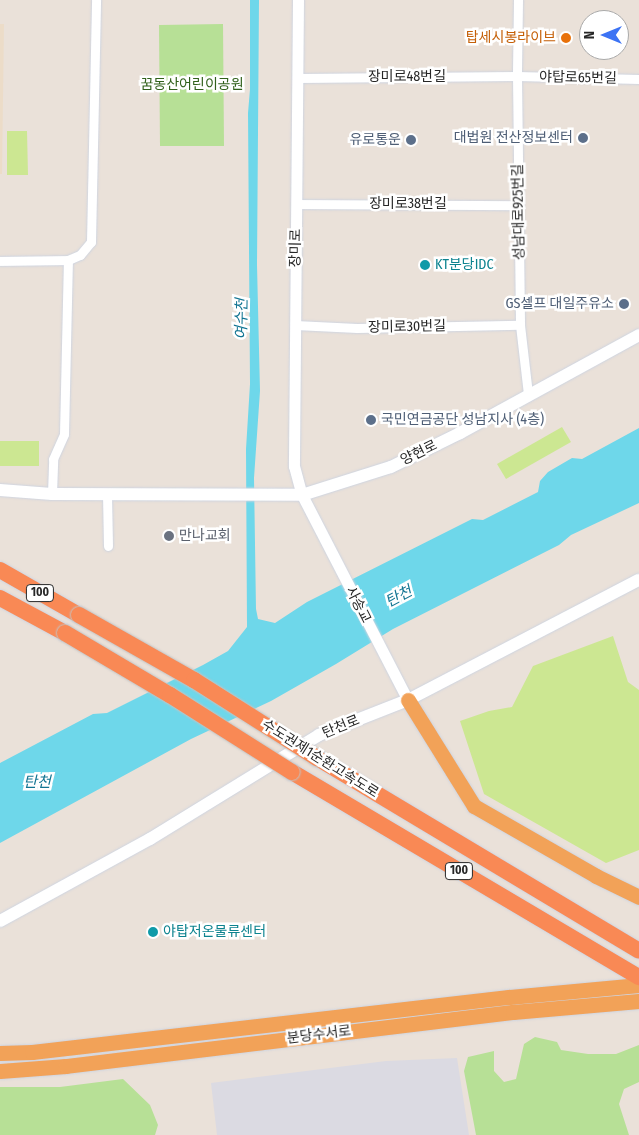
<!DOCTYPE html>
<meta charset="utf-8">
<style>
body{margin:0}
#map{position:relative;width:639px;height:1135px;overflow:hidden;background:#eae1d9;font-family:"Fira Sans Condensed","Noto Sans KR",sans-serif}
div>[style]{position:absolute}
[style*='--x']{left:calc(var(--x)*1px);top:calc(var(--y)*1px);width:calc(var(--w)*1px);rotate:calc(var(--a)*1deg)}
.industrial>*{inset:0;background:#dbdae2}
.education>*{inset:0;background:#ecdcc8}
.green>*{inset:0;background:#b7e096}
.pitch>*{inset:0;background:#cce792}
.water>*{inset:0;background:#6ed7ea}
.roads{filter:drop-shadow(0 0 1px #ced4e0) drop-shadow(0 0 1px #ced4e0)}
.minor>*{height:9px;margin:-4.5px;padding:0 4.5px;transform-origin:4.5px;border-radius:4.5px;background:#fff}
.tertiary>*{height:11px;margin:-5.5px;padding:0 5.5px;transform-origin:5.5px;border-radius:5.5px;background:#fff}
.secondary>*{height:12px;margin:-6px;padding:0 6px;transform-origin:6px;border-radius:6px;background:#fff}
.trunk>*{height:15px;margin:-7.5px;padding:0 7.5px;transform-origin:7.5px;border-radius:7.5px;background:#f2a258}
.motorway>*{height:16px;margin:-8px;padding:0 8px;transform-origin:8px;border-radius:8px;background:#f98955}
.bridges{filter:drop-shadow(0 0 1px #c3c3c3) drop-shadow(0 0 1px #c3c3c3)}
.motorway-bridge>*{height:16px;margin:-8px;padding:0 8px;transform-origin:8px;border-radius:8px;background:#f98955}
.dots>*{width:14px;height:14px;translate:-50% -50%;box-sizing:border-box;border:2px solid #fff;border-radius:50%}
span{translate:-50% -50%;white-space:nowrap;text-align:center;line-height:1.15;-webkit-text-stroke:5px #fff;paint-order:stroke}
.shield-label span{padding:1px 4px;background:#fff;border:1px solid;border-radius:4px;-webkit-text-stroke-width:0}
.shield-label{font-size:12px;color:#272727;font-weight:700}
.food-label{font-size:14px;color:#c56008}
.right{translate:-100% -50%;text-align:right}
.street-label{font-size:14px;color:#272727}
.park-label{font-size:14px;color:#31611b}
.service-label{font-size:14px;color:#4e5e75}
.left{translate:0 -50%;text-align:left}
.culture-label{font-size:14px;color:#0d838f}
.worship-label{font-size:14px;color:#5b616d}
.water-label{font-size:15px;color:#117492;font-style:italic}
.north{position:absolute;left:579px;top:10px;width:50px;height:50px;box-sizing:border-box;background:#fff;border:1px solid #a9a9a9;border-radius:50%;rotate:270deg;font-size:14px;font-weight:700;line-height:20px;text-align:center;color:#272727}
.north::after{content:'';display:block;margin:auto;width:18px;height:22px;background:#3c73f4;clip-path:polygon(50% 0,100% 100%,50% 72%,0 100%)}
</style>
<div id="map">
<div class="industrial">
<i style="clip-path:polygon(457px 1058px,469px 1135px,217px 1135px,211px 1083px,386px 1061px)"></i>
</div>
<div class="education">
<i style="clip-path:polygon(0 24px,4px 24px,2px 174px,0 174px)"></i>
</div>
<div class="green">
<i style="clip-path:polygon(223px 24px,224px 146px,160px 146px,159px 25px)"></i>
<i style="clip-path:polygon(535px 1037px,557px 1042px,561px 1050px,588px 1054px,616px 1054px,639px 1045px,639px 1082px,624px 1089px,619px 1104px,629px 1135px,476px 1135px,464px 1071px,468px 1057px,494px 1051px,494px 1071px,504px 1082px,516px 1079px,524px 1044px)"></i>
<i style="clip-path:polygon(123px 1079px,150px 1105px,158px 1125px,155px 1135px,0 1135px,0 1087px,60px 1087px)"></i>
</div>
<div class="pitch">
<i style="clip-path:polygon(7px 131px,27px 131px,28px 175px,7px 175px)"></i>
<i style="clip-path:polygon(562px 427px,571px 442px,506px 479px,497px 464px)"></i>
<i style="clip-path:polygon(0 441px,39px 441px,39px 466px,0 466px)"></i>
<i style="clip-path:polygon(613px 636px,628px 682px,639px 690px,639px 850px,606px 863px,484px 794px,460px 721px,489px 711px,512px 707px,533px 666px)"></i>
</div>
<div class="water">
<i style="clip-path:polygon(250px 0,259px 0,257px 265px,260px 391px,254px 478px,256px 609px,258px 619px,275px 623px,307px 602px,472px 519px,483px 520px,538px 492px,540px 481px,548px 472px,572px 458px,582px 459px,639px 428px,639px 503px,571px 535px,559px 545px,393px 629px,336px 664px,271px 701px,191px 739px,0 843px,0 763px,93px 714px,107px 713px,203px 665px,228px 651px,247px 627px,246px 449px,250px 384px,248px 113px,250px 89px)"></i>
</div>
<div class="roads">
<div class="minor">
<i style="--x:518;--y:0;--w:76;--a:90.8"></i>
<i style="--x:517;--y:76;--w:249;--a:89.3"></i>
<i style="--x:520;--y:325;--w:69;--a:83.4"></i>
<i style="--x:298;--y:78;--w:219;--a:-0.5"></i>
<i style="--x:517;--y:76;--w:122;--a:1.4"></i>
<i style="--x:297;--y:204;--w:222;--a:0.3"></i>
<i style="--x:0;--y:261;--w:68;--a:-0.8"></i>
<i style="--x:295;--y:325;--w:62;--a:2.8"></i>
<i style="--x:357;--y:328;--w:163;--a:-1.1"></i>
<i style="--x:52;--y:494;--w:35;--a:-88"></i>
<i style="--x:53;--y:459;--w:27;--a:-66"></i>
<i style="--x:64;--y:434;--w:174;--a:-88.7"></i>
<i style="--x:68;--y:260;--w:13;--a:-23"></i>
<i style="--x:80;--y:255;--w:17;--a:-50"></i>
<i style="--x:91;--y:242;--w:242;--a:-88.8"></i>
<i style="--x:107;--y:494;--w:52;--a:88.9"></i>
</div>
<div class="tertiary">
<i style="--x:298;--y:0;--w:466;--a:90.5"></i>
<i style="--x:294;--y:466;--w:30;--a:75"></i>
<i style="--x:302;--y:495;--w:231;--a:62.7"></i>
</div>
<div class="secondary">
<i style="--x:0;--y:490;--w:52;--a:4.4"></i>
<i style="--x:52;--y:494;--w:250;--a:0.2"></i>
<i style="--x:302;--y:495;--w:93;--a:-17.5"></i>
<i style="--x:391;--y:467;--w:77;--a:-26.2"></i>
<i style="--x:460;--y:433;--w:204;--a:-28.7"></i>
<i style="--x:0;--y:921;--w:171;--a:-28.7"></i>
<i style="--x:150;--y:839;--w:198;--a:-31.6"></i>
<i style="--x:319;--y:735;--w:96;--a:-21.5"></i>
<i style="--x:408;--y:700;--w:260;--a:-27.5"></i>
</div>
<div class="trunk">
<i style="--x:408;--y:700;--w:125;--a:58.1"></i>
<i style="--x:474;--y:806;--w:141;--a:29.8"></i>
<i style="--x:596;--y:876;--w:48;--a:26"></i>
<i style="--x:0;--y:1053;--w:32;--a:-2"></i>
<i style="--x:32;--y:1052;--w:480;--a:-6.6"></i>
<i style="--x:509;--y:997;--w:131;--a:-5.3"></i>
<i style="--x:0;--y:1071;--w:66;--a:-4.3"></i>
<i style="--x:66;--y:1066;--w:450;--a:-6.9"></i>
<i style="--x:513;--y:1012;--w:126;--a:-5"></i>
</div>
<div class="motorway">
<i style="--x:0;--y:570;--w:91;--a:29.7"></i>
<i style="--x:0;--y:598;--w:74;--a:28.3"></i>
<i style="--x:317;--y:758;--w:375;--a:30.9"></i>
<i style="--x:292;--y:772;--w:403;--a:30.6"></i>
</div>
</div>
<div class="bridges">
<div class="motorway-bridge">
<i style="--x:79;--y:615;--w:132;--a:29.5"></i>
<i style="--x:194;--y:680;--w:146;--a:32.4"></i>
<i style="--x:65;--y:633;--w:122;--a:30.6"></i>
<i style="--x:170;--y:695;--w:144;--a:32.3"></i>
</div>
</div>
<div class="dots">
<i style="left:566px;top:38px;background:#e8710a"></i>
<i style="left:583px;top:138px;background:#5c6f8a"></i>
<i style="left:411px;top:140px;background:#5c6f8a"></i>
<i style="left:425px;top:265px;background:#0f9aa8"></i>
<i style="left:624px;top:304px;background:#5c6f8a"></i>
<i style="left:371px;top:420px;background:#5c6f8a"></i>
<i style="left:169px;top:536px;background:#6b7280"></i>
<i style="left:153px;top:932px;background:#0f9aa8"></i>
</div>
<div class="shield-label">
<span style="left:40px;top:593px">100</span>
<span style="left:459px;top:871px">100</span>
</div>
<div class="food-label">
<span class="right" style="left:556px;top:38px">탑세시봉라이브</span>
</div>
<div class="street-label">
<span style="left:407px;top:77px">장미로48번길</span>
<span style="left:578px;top:78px;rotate:1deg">야탑로65번길</span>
<span style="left:408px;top:204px">장미로38번길</span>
<span style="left:519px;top:212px;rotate:-91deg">성남대로925번길</span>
<span style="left:296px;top:248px;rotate:-89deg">장미로</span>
<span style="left:407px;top:327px;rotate:-1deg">장미로30번길</span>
<span style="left:419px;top:453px;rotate:-26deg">양현로</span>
<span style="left:358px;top:605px;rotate:63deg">사송교</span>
<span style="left:341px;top:727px;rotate:-22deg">탄천로</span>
<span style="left:320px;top:759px;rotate:32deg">수도권제1순환고속도로</span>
<span style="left:319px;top:1035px;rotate:-7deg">분당수서로</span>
</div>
<div class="park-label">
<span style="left:192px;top:85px">꿈동산어린이공원</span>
</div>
<div class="service-label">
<span class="right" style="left:573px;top:138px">대법원 전산정보센터</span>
<span class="right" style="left:401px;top:140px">유로통운</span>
<span class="right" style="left:614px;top:304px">GS셀프 대일주유소</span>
<span class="left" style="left:381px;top:420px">국민연금공단 성남지사 (4층)</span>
</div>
<div class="culture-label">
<span class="left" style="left:435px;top:265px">KT분당IDC</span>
<span class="left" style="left:163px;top:932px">야탑저온물류센터</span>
</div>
<div class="worship-label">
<span class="left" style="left:179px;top:536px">만나교회</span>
</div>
<div class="water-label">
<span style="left:242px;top:319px;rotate:-89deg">여수천</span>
<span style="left:399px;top:597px;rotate:-28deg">탄천</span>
<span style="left:37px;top:783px">탄천</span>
</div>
<div class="north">N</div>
</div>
